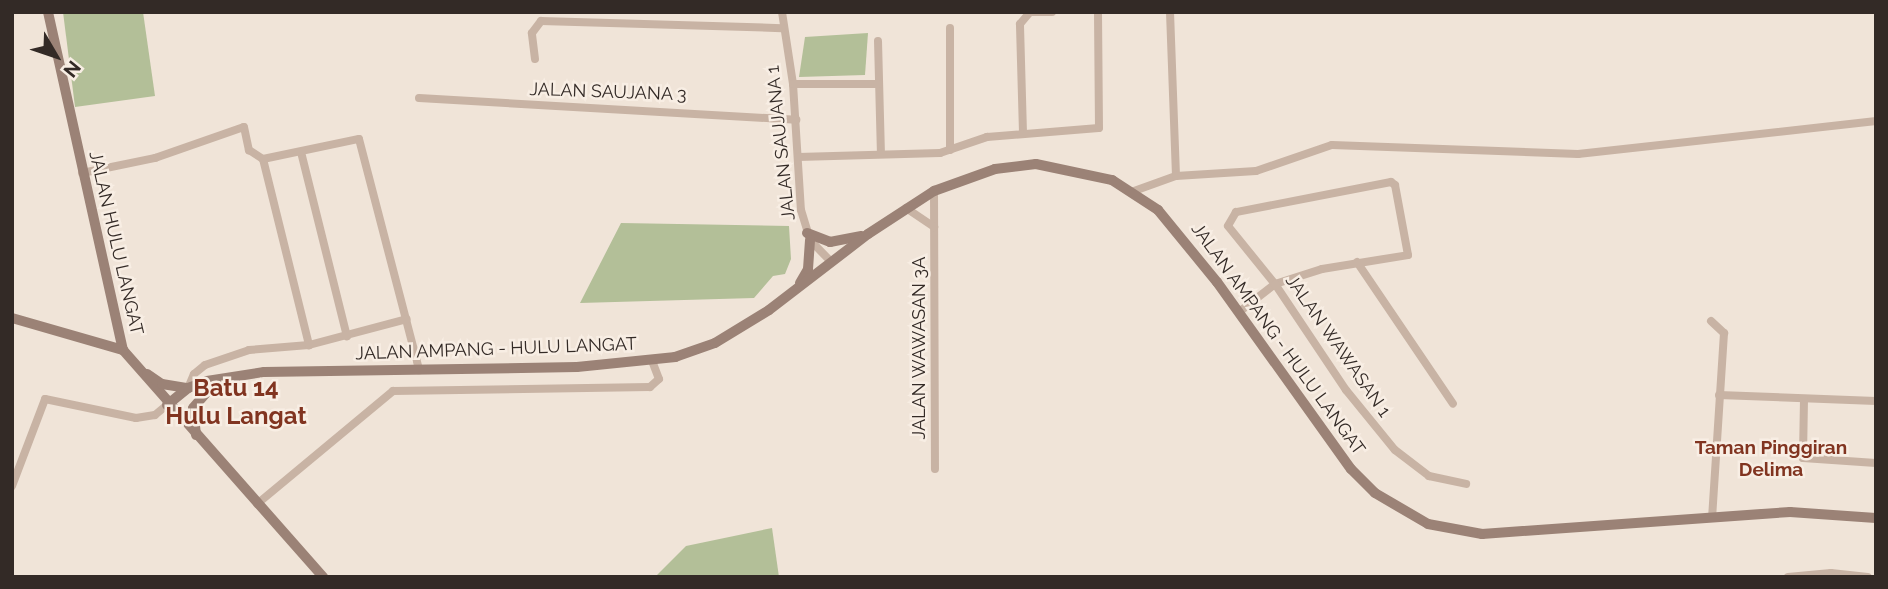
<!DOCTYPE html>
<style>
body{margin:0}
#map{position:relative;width:1888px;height:589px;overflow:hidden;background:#f0e4d8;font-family:Raleway,sans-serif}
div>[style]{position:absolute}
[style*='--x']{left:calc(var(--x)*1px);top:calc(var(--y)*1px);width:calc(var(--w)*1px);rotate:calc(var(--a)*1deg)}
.green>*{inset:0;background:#b3bf98}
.street>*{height:8px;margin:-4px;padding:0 4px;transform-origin:4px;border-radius:4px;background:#c8b3a4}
.secondary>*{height:10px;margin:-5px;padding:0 5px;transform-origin:5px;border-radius:5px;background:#9b8276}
span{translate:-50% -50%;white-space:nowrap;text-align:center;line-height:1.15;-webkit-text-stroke:5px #f8eee4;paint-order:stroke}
.street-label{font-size:18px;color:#332a26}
.neighbourhood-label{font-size:19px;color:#813420;font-weight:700}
.district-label{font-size:24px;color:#813420;font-weight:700}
.frame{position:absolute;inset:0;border:14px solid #332a26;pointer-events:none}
.north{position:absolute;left:21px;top:21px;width:70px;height:70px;-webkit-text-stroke:5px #f8eee4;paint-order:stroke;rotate:129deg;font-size:19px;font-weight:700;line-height:28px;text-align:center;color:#332a26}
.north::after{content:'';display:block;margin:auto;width:24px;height:32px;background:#332a26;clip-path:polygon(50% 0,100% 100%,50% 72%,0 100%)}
</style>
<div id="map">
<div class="green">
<i style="clip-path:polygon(63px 12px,143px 12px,155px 96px,75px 107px)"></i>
<i style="clip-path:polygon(868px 33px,865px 75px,799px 77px,805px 37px)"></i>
<i style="clip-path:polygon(621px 223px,789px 226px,791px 259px,785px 274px,773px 276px,754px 298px,580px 303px)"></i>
<i style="clip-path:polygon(772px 528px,779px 577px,655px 577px,686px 546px)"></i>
</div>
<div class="street">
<i style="--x:782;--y:12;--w:73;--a:81.3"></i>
<i style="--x:793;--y:84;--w:126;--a:86.4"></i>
<i style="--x:801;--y:210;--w:31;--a:73"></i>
<i style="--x:810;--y:240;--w:30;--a:46"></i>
<i style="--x:1170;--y:12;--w:164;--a:87.9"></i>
<i style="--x:950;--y:28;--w:122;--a:90"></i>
<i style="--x:878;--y:41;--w:113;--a:88.5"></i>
<i style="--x:535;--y:59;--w:26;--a:-97"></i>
<i style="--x:532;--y:33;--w:15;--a:-53"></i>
<i style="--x:541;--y:21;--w:241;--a:1.7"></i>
<i style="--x:793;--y:84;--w:86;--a:0"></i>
<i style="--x:419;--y:98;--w:378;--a:3.3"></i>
<i style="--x:1023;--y:133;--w:109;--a:-91.6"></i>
<i style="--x:1020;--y:24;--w:16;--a:-50"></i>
<i style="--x:1030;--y:12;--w:22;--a:0"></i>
<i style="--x:301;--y:152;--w:190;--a:76"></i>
<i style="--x:798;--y:157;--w:142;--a:-1.6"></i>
<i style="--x:940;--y:153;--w:50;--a:-18.8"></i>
<i style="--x:987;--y:137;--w:112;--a:-4.6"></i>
<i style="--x:1099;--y:128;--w:116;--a:-90.5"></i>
<i style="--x:263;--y:159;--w:192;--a:76.1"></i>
<i style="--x:82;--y:173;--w:75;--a:-11.6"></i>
<i style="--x:155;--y:158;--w:94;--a:-19.2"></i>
<i style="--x:244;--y:127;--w:24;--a:78"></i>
<i style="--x:249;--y:150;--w:17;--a:33"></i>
<i style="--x:263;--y:159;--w:98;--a:-11.8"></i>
<i style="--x:359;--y:139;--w:239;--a:75.4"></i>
<i style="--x:934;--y:191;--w:278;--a:89.8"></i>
<i style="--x:1134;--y:191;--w:45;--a:-19.7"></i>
<i style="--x:1176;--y:176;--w:80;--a:-3.6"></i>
<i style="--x:1256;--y:171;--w:80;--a:-18.9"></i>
<i style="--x:1332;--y:145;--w:246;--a:2.1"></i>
<i style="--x:1578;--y:154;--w:300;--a:-6.3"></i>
<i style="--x:906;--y:208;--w:34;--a:34"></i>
<i style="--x:1357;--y:262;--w:171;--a:55.9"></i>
<i style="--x:1239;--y:312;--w:46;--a:-37.9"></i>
<i style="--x:1275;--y:284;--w:49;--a:-17.7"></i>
<i style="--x:1322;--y:269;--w:87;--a:-9.2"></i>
<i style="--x:1408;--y:255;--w:71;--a:-100.5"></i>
<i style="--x:1395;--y:185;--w:5;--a:-143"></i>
<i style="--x:1391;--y:182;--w:158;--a:169"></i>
<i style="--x:1236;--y:212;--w:16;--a:120"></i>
<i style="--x:1228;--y:226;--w:75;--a:51"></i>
<i style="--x:1275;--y:284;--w:128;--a:56.2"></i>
<i style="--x:1346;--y:390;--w:77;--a:50.8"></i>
<i style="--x:1395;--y:450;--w:43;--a:37.4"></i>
<i style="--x:1429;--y:476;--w:38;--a:12"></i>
<i style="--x:1711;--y:321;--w:18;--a:43"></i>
<i style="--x:1724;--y:333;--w:185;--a:93.7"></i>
<i style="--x:188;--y:388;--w:15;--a:-67"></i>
<i style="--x:194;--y:374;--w:14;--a:-39"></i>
<i style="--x:205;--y:365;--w:46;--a:-18.8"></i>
<i style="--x:249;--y:350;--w:60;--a:-4.8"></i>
<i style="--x:309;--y:345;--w:101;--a:-14.9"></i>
<i style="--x:1719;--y:395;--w:157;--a:2.2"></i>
<i style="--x:1804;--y:399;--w:59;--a:91"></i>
<i style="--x:1803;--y:458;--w:73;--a:3.9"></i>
<i style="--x:12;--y:486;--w:93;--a:-69.2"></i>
<i style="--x:45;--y:399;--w:93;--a:11.8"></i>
<i style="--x:136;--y:418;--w:19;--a:-9"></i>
<i style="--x:155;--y:415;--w:16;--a:-40"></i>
<i style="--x:257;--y:504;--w:177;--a:-39.7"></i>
<i style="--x:393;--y:391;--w:257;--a:-0.9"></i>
<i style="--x:650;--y:387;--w:12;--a:-42"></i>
<i style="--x:659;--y:379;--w:19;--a:-111"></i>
<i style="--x:1788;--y:577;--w:43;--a:-5.3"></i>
<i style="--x:1831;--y:573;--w:37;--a:6"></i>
</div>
<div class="secondary">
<i style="--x:48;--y:12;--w:346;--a:77.5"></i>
<i style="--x:123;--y:350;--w:303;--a:48.6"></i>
<i style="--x:807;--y:233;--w:25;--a:21"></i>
<i style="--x:830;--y:242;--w:32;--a:-11"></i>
<i style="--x:800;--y:283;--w:16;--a:-60"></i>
<i style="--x:808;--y:269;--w:29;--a:-86"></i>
<i style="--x:12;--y:318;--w:116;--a:16.1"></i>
<i style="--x:147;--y:374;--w:18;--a:34"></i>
<i style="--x:162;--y:384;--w:26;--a:9"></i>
<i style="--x:167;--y:405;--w:27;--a:-39"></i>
<i style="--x:188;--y:388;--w:20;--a:-20"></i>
<i style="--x:207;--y:381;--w:58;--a:-9"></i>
<i style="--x:264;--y:372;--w:313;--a:-0.9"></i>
<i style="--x:577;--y:367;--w:99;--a:-5.8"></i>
<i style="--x:675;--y:357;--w:42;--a:-19.3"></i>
<i style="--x:715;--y:343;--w:63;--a:-31.4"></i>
<i style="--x:769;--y:310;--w:125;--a:-37.5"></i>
<i style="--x:868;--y:234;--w:79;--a:-33.1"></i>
<i style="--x:934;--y:191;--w:65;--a:-19.8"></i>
<i style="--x:995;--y:169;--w:41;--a:-7"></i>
<i style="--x:1036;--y:164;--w:78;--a:11.9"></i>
<i style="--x:1112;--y:180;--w:55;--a:33.1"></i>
<i style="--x:1158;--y:210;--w:93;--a:50.7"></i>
<i style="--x:1217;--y:282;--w:230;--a:54.4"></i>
<i style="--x:1351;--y:469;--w:34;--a:45"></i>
<i style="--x:1375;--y:493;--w:61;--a:30.3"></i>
<i style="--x:1428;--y:524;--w:55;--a:10.5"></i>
<i style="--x:1482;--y:534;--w:309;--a:-4.1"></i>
<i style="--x:1790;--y:512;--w:86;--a:4"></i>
<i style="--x:196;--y:435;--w:27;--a:-96"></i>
<i style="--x:193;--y:408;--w:21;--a:-49"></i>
<i style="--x:207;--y:392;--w:22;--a:-30"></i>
</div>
<div class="street-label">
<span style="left:608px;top:92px;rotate:2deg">JALAN SAUJANA 3</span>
<span style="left:781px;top:143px;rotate:-96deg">JALAN SAUJANA 1</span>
<span style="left:116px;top:243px;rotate:77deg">JALAN HULU LANGAT</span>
<span style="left:1278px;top:339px;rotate:54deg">JALAN AMPANG - HULU LANGAT</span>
<span style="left:1338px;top:346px;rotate:55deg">JALAN WAWASAN 1</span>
<span style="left:919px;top:348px;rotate:-90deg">JALAN WAWASAN 3A</span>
<span style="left:496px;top:349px;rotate:-2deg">JALAN AMPANG - HULU LANGAT</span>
</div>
<div class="neighbourhood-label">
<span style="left:1771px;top:459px">Taman Pinggiran<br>Delima</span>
</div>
<div class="district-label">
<span style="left:236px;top:402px">Batu 14<br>Hulu Langat</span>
</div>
<div class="frame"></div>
<div class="north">N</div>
</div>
